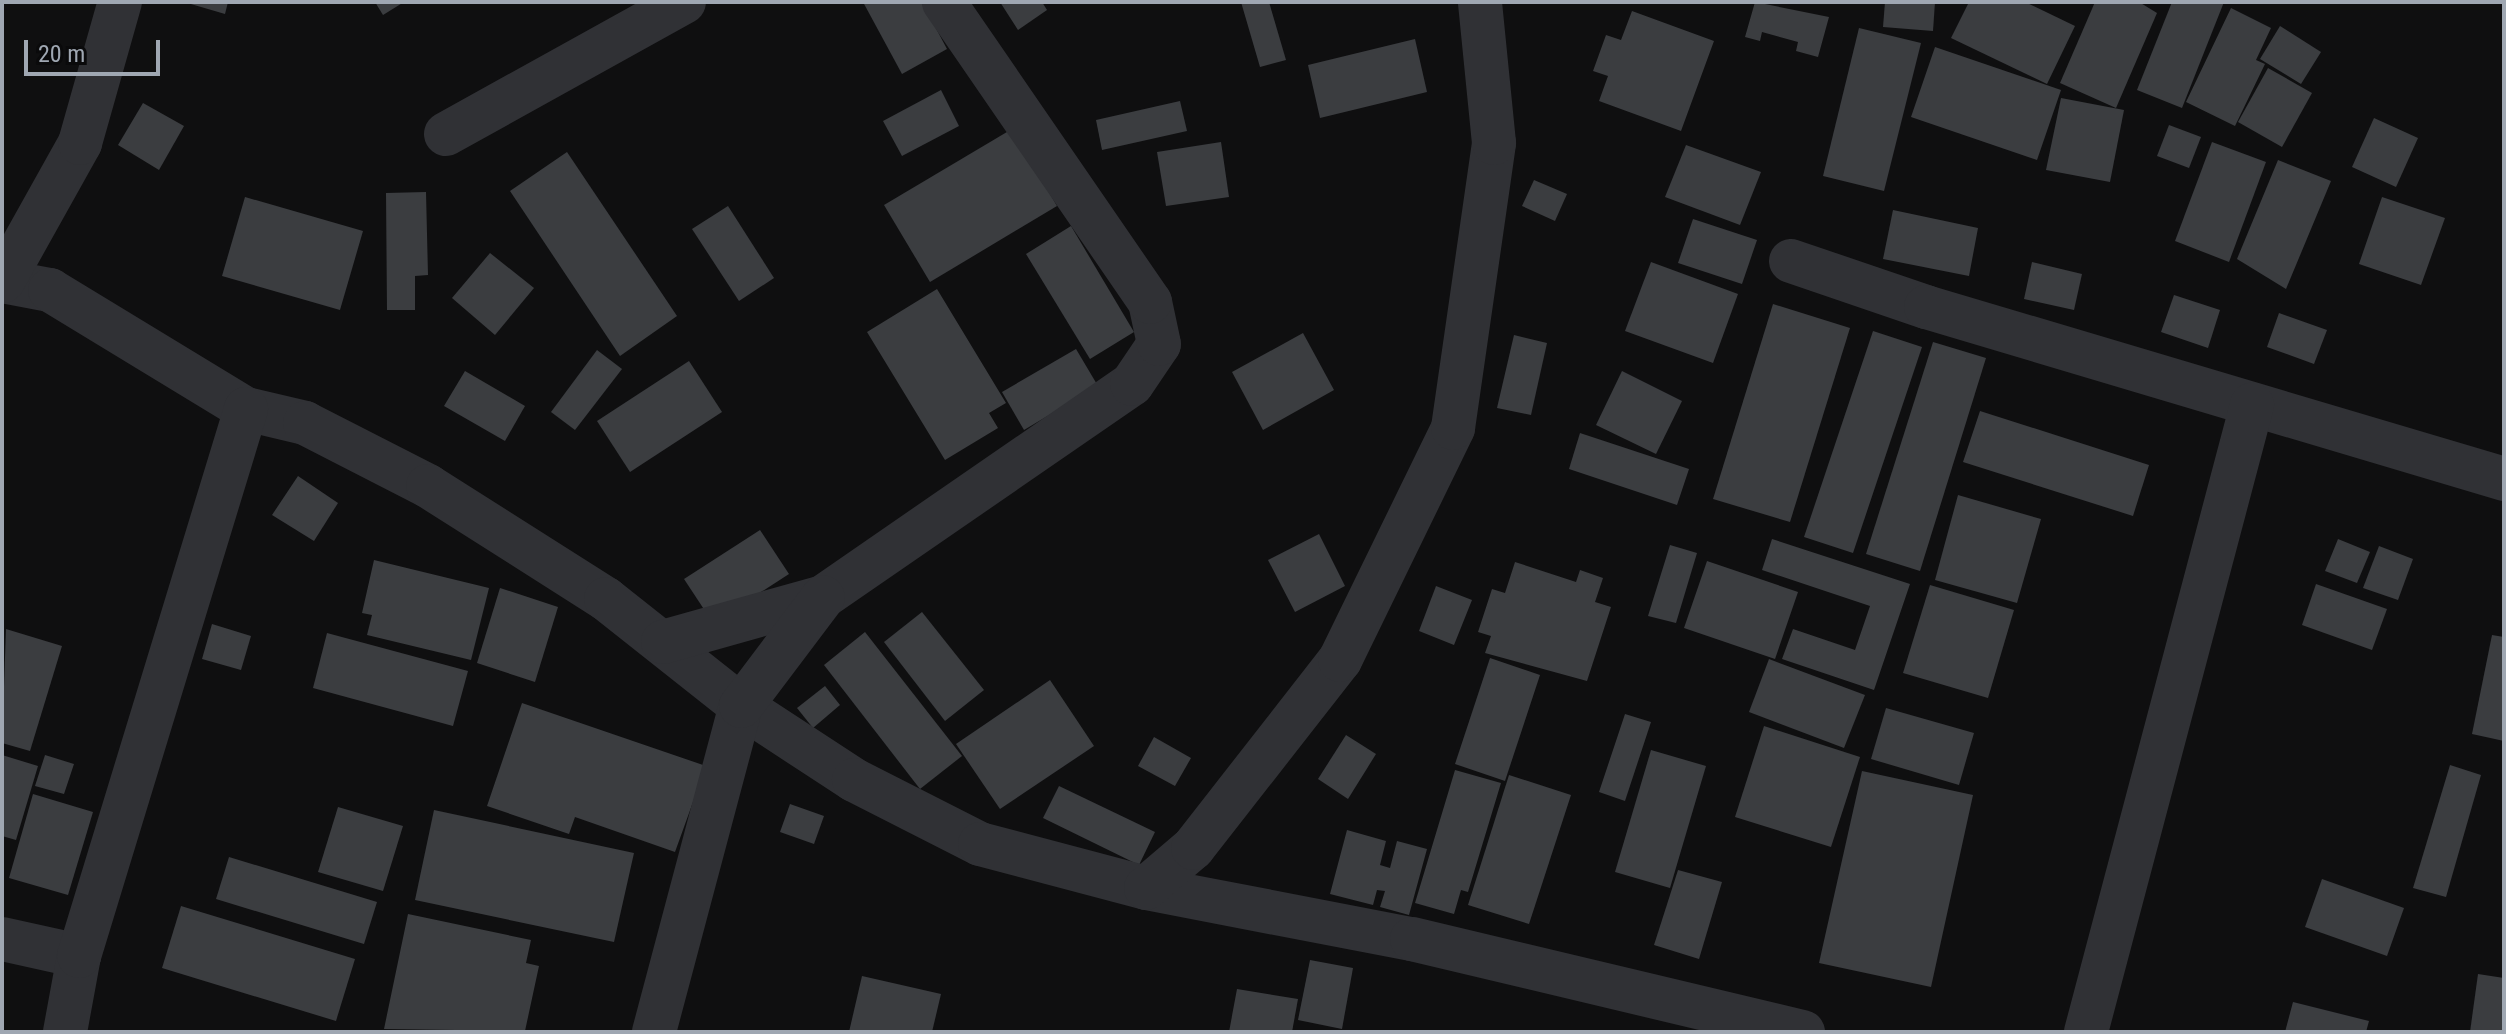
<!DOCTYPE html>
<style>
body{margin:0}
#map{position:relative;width:2506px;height:1034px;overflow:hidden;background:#0f0f10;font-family:"Roboto Condensed",sans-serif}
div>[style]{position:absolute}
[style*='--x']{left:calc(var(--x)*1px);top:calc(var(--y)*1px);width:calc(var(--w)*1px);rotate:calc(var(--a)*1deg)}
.building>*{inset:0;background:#3b3d40}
.minor>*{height:44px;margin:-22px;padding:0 22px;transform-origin:22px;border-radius:22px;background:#303135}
span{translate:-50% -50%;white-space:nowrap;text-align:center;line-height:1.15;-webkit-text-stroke:6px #0a0a0b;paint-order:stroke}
.frame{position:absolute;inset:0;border:4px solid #9fa7b2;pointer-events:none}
.scale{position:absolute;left:24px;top:40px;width:136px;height:36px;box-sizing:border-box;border:4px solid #9fa7b2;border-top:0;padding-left:10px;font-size:24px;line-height:28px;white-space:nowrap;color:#9fa7b2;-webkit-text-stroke:6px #0a0a0b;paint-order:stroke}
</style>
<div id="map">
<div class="building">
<i style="clip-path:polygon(184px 2px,228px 2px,225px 14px)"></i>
<i style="clip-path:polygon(375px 2px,404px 2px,383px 15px)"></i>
<i style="clip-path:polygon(863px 2px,922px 2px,947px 49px,902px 74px)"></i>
<i style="clip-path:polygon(1000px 2px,1042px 2px,1047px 10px,1018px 30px)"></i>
<i style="clip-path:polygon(1241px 2px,1269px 2px,1286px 60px,1260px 67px)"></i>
<i style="clip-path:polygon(1755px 2px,1829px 17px,1818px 57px,1796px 51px,1798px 42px,1762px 32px,1760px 41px,1745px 37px)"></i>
<i style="clip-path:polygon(1885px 2px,1935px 2px,1933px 31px,1883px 27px)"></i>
<i style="clip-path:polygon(1969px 2px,2025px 2px,2075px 26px,2047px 84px,1951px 38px)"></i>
<i style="clip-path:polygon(2095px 2px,2139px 2px,2157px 13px,2116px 108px,2060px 83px)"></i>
<i style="clip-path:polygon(2172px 2px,2224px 2px,2182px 108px,2137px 90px)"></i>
<i style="clip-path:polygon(2231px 8px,2271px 28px,2256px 60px,2265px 64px,2235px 126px,2186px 102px)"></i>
<i style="clip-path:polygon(1632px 11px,1714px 41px,1681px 131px,1599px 101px,1608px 76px,1593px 71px,1606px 35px,1621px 40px)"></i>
<i style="clip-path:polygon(2280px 26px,2321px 52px,2301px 84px,2260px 59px)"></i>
<i style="clip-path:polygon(1859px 28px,1921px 43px,1884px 191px,1823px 176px)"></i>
<i style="clip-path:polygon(1415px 39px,1427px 92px,1320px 118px,1308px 65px)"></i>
<i style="clip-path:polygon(1935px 47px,2061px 90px,2037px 160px,1911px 117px)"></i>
<i style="clip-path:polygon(2268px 68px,2312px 93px,2282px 147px,2238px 122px)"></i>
<i style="clip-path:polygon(941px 90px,959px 126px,902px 156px,883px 121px)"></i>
<i style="clip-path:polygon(2061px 98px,2124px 110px,2110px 182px,2046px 170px)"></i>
<i style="clip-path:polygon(1180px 101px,1187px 131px,1102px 150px,1096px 120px)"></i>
<i style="clip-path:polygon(143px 103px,184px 126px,159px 170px,118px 145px)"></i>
<i style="clip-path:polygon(2374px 118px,2418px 138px,2396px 187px,2352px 167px)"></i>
<i style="clip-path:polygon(2169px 125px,2201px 137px,2189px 168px,2157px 156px)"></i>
<i style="clip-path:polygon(1012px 129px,1057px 206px,930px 282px,884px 205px)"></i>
<i style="clip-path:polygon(1221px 142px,1229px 197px,1166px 206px,1157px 152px)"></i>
<i style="clip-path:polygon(2212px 142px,2266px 162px,2229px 262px,2175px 241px)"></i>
<i style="clip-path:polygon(1686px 145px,1761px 172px,1740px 225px,1665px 197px)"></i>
<i style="clip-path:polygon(567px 152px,677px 316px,620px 356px,510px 191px)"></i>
<i style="clip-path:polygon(2278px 160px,2331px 181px,2286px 289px,2237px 259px)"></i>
<i style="clip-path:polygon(1534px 180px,1567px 194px,1555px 221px,1522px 206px)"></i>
<i style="clip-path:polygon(426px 192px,428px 275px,415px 276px,415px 310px,387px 310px,386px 193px)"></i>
<i style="clip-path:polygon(245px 197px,363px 231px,340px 310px,222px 276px)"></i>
<i style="clip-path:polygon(2382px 197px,2445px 218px,2421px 285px,2359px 264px)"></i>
<i style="clip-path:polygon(728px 206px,774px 278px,739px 301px,692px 229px)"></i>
<i style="clip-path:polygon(1893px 210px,1978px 228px,1969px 276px,1883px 259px)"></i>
<i style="clip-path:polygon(1693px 219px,1757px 240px,1742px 284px,1678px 263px)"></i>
<i style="clip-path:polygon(1071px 226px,1134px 332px,1090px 359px,1026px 254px)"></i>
<i style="clip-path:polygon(490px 253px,534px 288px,495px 335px,452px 298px)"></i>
<i style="clip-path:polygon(1651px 262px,1738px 294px,1713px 363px,1625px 331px)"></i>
<i style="clip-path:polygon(2032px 262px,2082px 274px,2074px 310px,2024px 299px)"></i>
<i style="clip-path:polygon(937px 289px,1006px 403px,989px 413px,998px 428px,945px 460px,867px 332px)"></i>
<i style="clip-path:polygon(2174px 295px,2220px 310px,2208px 348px,2161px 332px)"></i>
<i style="clip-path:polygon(1773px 304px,1850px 328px,1790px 522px,1713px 499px)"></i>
<i style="clip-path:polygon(2279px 313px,2327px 330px,2314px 364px,2267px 347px)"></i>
<i style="clip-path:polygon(1873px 331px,1922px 347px,1853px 553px,1804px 537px)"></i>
<i style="clip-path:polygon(1303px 333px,1334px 390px,1263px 430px,1232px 372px)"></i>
<i style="clip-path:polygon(1514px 335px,1547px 343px,1531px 415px,1497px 408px)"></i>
<i style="clip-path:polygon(1933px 342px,1986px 358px,1920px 571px,1866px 554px)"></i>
<i style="clip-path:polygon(1076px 349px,1098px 386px,1024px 430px,1002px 392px)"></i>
<i style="clip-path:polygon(597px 350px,622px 369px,575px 430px,551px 412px)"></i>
<i style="clip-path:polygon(689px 361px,722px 412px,630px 472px,597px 421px)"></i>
<i style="clip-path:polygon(465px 371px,525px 406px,505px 441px,444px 406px)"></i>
<i style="clip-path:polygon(1622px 371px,1682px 401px,1656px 454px,1596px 425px)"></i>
<i style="clip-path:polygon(1980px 411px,2149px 465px,2133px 516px,1963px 462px)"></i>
<i style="clip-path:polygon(1580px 433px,1689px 469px,1677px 505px,1569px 469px)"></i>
<i style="clip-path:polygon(298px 476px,338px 503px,314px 541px,272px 515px)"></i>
<i style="clip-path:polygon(1958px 495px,2041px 519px,2017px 603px,1935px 580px)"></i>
<i style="clip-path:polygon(760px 530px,789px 574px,713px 623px,684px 579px)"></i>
<i style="clip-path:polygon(1319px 534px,1345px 586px,1295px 612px,1268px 560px)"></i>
<i style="clip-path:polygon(1772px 539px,1910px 584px,1874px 690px,1782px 659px,1793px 629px,1855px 650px,1870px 606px,1762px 570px)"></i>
<i style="clip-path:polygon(2338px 539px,2370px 552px,2357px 583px,2325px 571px)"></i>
<i style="clip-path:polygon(1670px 545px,1697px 553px,1676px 623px,1648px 616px)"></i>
<i style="clip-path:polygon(2379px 546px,2413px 559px,2398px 600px,2363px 588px)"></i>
<i style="clip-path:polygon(374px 560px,489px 588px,471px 660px,367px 635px,372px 615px,362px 613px)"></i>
<i style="clip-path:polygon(1707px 561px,1798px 592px,1775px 659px,1684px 628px)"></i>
<i style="clip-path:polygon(1515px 562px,1576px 582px,1580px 570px,1603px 578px,1595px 602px,1611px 607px,1587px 681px,1485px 653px,1491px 636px,1478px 632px,1492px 589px,1505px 593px)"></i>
<i style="clip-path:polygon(2316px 584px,2387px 609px,2372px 650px,2302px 625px)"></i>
<i style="clip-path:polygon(1930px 585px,2014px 610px,1988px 698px,1903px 673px)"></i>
<i style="clip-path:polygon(1436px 586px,1472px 600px,1454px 645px,1419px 631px)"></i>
<i style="clip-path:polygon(500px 588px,558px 607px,535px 682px,477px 663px)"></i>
<i style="clip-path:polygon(922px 612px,984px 690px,945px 721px,884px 642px)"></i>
<i style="clip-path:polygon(212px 624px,251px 636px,241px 670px,202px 659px)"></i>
<i style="clip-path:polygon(6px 629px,62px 646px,30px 751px,2px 743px)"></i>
<i style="clip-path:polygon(865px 632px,962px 756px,920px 789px,824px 665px)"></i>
<i style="clip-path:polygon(327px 633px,468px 671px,453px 726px,313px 688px)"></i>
<i style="clip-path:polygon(2492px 635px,2504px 637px,2504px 741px,2472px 734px)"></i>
<i style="clip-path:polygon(1490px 658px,1540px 675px,1505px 781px,1455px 764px)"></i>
<i style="clip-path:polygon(1769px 659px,1865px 695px,1844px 748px,1749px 712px)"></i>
<i style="clip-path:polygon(1050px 680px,1094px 746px,1000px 809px,956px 744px)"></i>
<i style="clip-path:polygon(825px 686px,840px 705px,813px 728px,797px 708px)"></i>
<i style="clip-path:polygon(522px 703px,706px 766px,675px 852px,575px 817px,569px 834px,487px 806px)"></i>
<i style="clip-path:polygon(1886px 708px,1974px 733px,1959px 785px,1871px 759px)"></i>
<i style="clip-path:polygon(1625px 714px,1651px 722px,1625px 801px,1599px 792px)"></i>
<i style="clip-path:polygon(1764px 726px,1860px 757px,1831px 847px,1735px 817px)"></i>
<i style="clip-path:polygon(1346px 735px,1376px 754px,1348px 799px,1318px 779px)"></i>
<i style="clip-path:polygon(1154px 737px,1191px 758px,1175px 786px,1138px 766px)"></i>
<i style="clip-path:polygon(1651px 750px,1706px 766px,1670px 888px,1615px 872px)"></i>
<i style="clip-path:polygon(2px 755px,38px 766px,16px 840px,2px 836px)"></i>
<i style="clip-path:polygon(45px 755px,74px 764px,64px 794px,35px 786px)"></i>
<i style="clip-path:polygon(2450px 765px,2481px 775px,2446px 897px,2413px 888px)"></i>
<i style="clip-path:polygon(1455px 770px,1501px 783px,1468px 892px,1461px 890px,1454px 914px,1415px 903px)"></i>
<i style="clip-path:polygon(1862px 771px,1973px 795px,1931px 987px,1819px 963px)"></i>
<i style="clip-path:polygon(1509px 775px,1571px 795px,1529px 924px,1468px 905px)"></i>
<i style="clip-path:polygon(1059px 786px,1155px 832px,1139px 865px,1043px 818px)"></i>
<i style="clip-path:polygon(33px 794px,93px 812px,68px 895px,9px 878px)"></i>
<i style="clip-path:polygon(790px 804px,824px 816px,814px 844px,780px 832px)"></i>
<i style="clip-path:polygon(338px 807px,403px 826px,383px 891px,318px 872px)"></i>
<i style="clip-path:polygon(434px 810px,634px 853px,614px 942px,415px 900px)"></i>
<i style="clip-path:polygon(1347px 830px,1386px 841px,1380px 865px,1390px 868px,1397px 841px,1427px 849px,1409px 915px,1380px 907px,1385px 891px,1377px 890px,1373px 905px,1330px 894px)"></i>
<i style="clip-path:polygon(229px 857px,377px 902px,364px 944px,216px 899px)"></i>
<i style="clip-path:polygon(1678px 870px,1722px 882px,1699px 959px,1654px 945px)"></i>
<i style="clip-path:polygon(2322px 879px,2404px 908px,2387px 956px,2305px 927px)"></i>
<i style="clip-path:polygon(181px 906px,355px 959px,336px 1021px,162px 968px)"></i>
<i style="clip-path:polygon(408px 914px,531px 940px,526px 963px,539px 966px,525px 1031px,384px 1029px)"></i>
<i style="clip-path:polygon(1310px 960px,1353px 968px,1342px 1029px,1298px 1020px)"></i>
<i style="clip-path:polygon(2478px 974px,2504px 978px,2504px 1032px,2470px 1032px)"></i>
<i style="clip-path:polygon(862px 976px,941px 994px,932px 1032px,849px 1032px)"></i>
<i style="clip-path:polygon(1237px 989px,1298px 999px,1292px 1032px,1229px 1032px)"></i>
<i style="clip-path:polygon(2293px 1002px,2369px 1021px,2366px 1032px,2285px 1032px)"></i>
</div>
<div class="minor">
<i style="--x:446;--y:134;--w:272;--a:-29"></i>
<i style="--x:1791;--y:261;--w:143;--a:18.8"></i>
<i style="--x:1926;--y:307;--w:603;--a:16.57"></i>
<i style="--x:2;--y:281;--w:49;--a:10.6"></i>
<i style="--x:50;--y:290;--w:229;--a:31.3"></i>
<i style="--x:246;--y:409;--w:61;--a:13.3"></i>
<i style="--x:305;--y:423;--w:138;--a:27.1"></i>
<i style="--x:428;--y:486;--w:211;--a:32.4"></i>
<i style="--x:606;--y:599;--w:172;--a:38.4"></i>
<i style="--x:741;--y:706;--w:135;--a:33.2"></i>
<i style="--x:854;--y:780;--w:141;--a:26.9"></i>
<i style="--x:980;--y:844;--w:172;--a:14.8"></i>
<i style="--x:1146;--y:888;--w:271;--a:10.9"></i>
<i style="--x:1412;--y:939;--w:402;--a:13.4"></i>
<i style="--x:3;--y:281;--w:158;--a:-60.8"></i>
<i style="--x:80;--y:143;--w:147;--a:-74.2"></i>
<i style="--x:663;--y:642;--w:166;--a:-15.7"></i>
<i style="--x:823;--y:597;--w:375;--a:-34.6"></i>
<i style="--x:1132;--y:384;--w:48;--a:-56"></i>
<i style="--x:1159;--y:344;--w:43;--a:-102.1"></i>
<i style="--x:1150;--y:302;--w:364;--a:-124.5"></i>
<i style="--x:1146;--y:888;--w:62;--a:-40.4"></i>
<i style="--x:1193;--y:848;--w:239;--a:-52"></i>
<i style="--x:1340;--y:660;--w:258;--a:-64"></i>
<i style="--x:1453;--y:428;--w:288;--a:-81.8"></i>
<i style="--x:1494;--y:143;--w:142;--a:-95.7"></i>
<i style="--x:2;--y:939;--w:79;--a:12.4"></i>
<i style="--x:65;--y:1032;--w:77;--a:-79.6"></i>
<i style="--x:79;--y:956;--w:572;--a:-73.02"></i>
<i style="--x:654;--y:1032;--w:337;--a:-75.1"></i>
<i style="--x:741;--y:706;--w:136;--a:-53"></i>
<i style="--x:2086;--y:1032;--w:649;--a:-75.17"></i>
</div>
<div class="frame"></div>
<div class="scale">20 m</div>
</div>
